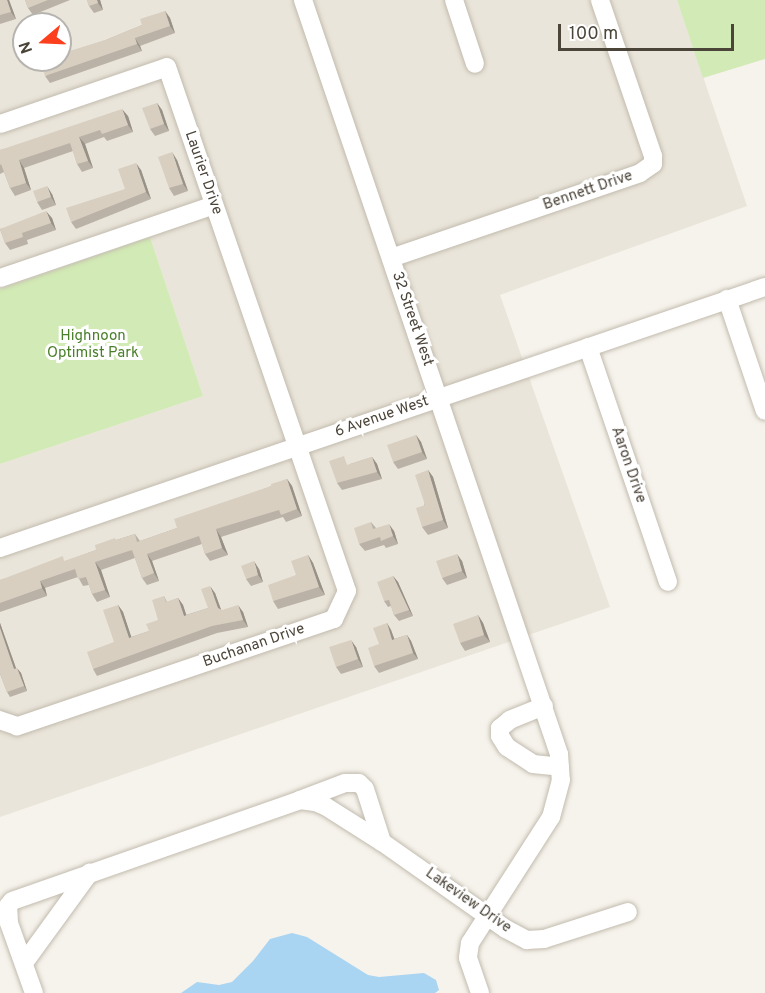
<!DOCTYPE html>
<style>
body{margin:0}
#map{position:relative;width:765px;height:993px;overflow:hidden;background:#f6f3ec;font-family:Overpass,sans-serif}
div>[style]{position:absolute}
[style*='--x']{left:calc(var(--x)*1px);top:calc(var(--y)*1px);width:calc(var(--w)*1px);rotate:calc(var(--a)*1deg)}
.residential>*{inset:0;background:#eae5da}
.green>*{inset:0;background:#d2eab5}
.water>*{inset:0;background:#a9d4f2}
.roads{filter:drop-shadow(0 0 2px #c2bbae) drop-shadow(0 0 2px #c2bbae)}
.minor>*{height:18px;margin:-9px;padding:0 9px;transform-origin:9px;border-radius:9px;background:#fff}
.wall>*{inset:0;background:#bab2a6}
.shaded-wall>*{inset:0;background:#979187}
.building>*{inset:0;background:#d8cfc1}
span{translate:-50% -50%;white-space:nowrap;text-align:center;line-height:1.15;-webkit-text-stroke:6px #fff;paint-order:stroke}
.street-label{font-size:15px;color:#4b4439}
.park-label{font-size:15px;color:#4a7f2a}
.north{position:absolute;left:12px;top:12px;width:60px;height:60px;box-sizing:border-box;background:#fff;border:2px solid #b7b4b0;border-radius:50%;rotate:251deg;font-size:16px;font-weight:700;line-height:24px;text-align:center;color:#4b4439}
.north::after{content:'';display:block;margin:auto;width:21px;height:27px;background:#fc3f1d;clip-path:polygon(50% 0,100% 100%,50% 72%,0 100%)}
.scale{position:absolute;left:558px;top:24px;width:176px;height:27px;box-sizing:border-box;border:3px solid #4b4439;border-top:0;padding-left:8px;font-size:18px;line-height:21px;white-space:nowrap;color:#4b4439;-webkit-text-stroke:4px #fff;paint-order:stroke}
</style>
<div id="map">
<div class="residential">
<i style="clip-path:polygon(evenodd,0 0,677px 0,747px 206px,500px 295px,610px 607px,0 817px,0 464px,203px 396px,150px 237px,0 289px,0 0,24px 24px,60px 24px,60px 60px,24px 60px,24px 24px)"></i>
</div>
<div class="green">
<i style="clip-path:polygon(677px 0,765px 0,765px 59px,703px 78px)"></i>
<i style="clip-path:polygon(150px 237px,203px 396px,0 464px,0 289px)"></i>
</div>
<div class="water">
<i style="clip-path:polygon(292px 933px,307px 937px,368px 975px,379px 977px,424px 973px,436px 980px,439px 990px,435px 993px,181px 993px,197px 982px,219px 985px,232px 982px,253px 961px,270px 939px)"></i>
</div>
<div class="roads">
<div class="minor">
<i style="--x:303;--y:0;--w:796;--a:71.25"></i>
<i style="--x:559;--y:754;--w:26;--a:86"></i>
<i style="--x:561;--y:780;--w:38;--a:105"></i>
<i style="--x:551;--y:817;--w:150;--a:122.7"></i>
<i style="--x:470;--y:943;--w:15;--a:98"></i>
<i style="--x:468;--y:958;--w:37;--a:71"></i>
<i style="--x:454;--y:0;--w:67;--a:71.8"></i>
<i style="--x:0;--y:124;--w:176;--a:-18.8"></i>
<i style="--x:167;--y:67;--w:554;--a:71.04"></i>
<i style="--x:347;--y:591;--w:31;--a:115"></i>
<i style="--x:334;--y:619;--w:335;--a:161.3"></i>
<i style="--x:17;--y:726;--w:18;--a:-161"></i>
<i style="--x:391;--y:258;--w:263;--a:-18.8"></i>
<i style="--x:640;--y:173;--w:16;--a:-35"></i>
<i style="--x:653;--y:164;--w:8;--a:-90"></i>
<i style="--x:653;--y:156;--w:165;--a:-108.8"></i>
<i style="--x:0;--y:278;--w:226;--a:-18.8"></i>
<i style="--x:727;--y:299;--w:118;--a:71.3"></i>
<i style="--x:588;--y:347;--w:248;--a:71.2"></i>
<i style="--x:0;--y:548;--w:808;--a:-18.84"></i>
<i style="--x:544;--y:706;--w:37;--a:158"></i>
<i style="--x:510;--y:720;--w:13;--a:141"></i>
<i style="--x:500;--y:728;--w:8;--a:90"></i>
<i style="--x:500;--y:736;--w:13;--a:58"></i>
<i style="--x:507;--y:747;--w:31;--a:33"></i>
<i style="--x:533;--y:764;--w:27;--a:6"></i>
<i style="--x:300;--y:800;--w:48;--a:-20.7"></i>
<i style="--x:345;--y:783;--w:14;--a:0"></i>
<i style="--x:359;--y:783;--w:8;--a:45"></i>
<i style="--x:365;--y:789;--w:56;--a:72.2"></i>
<i style="--x:24;--y:963;--w:112;--a:-54"></i>
<i style="--x:34;--y:993;--w:74;--a:-109.7"></i>
<i style="--x:9;--y:923;--w:17;--a:-93"></i>
<i style="--x:8;--y:906;--w:6;--a:-51"></i>
<i style="--x:12;--y:901;--w:305;--a:-19.3"></i>
<i style="--x:300;--y:800;--w:15;--a:8"></i>
<i style="--x:315;--y:802;--w:11;--a:22"></i>
<i style="--x:325;--y:806;--w:67;--a:32.3"></i>
<i style="--x:382;--y:842;--w:151;--a:35.1"></i>
<i style="--x:506;--y:929;--w:24;--a:28"></i>
<i style="--x:527;--y:940;--w:17;--a:-3"></i>
<i style="--x:544;--y:939;--w:88;--a:-17.8"></i>
</div>
</div>
<div class="wall">
<i style="clip-path:polygon(0 0,9px 0,16px 19px,0 24px)"></i>
<i style="clip-path:polygon(25px 0,70px 0,33px 15px,28px 8px)"></i>
<i style="clip-path:polygon(87px 0,100px 0,103px 10px,94px 13px,89px 6px)"></i>
<i style="clip-path:polygon(165px 11px,170px 18px,175px 33px,140px 46px,142px 51px,50px 83px,45px 76px,108px 39px,142px 25px)"></i>
<i style="clip-path:polygon(157px 103px,162px 110px,169px 131px,155px 136px,150px 129px)"></i>
<i style="clip-path:polygon(128px 116px,133px 132px,107px 141px,104px 137px,85px 144px,93px 168px,82px 172px,77px 164px,73px 151px,24px 168px,31px 190px,15px 196px,10px 188px,4px 172px,0 174px,0 150px)"></i>
<i style="clip-path:polygon(177px 160px,188px 191px,174px 196px,169px 188px)"></i>
<i style="clip-path:polygon(141px 170px,151px 199px,76px 229px,71px 222px,125px 189px)"></i>
<i style="clip-path:polygon(52px 194px,56px 205px,42px 210px,37px 202px)"></i>
<i style="clip-path:polygon(52px 218px,56px 230px,27px 240px,28px 244px,10px 250px,5px 243px,0 229px)"></i>
<i style="clip-path:polygon(416px 435px,421px 442px,427px 459px,398px 469px,393px 462px)"></i>
<i style="clip-path:polygon(372px 457px,377px 464px,382px 479px,342px 490px,337px 483px,350px 464px)"></i>
<i style="clip-path:polygon(428px 470px,433px 477px,448px 528px,428px 535px,422px 527px)"></i>
<i style="clip-path:polygon(287px 479px,292px 486px,302px 516px,286px 522px,283px 517px,221px 537px,228px 555px,210px 561px,205px 554px,202px 544px,152px 561px,159px 581px,147px 585px,142px 578px,135px 558px,101px 570px,110px 597px,97px 602px,92px 594px,89px 585px,83px 586px,78px 577px,45px 588px,47px 596px,0 612px,0 580px,66px 561px,96px 550px,116px 540px,135px 534px,140px 541px,177px 528px,271px 486px)"></i>
<i style="clip-path:polygon(371px 522px,376px 528px,394px 531px,398px 544px,386px 548px,384px 545px,365px 551px,359px 544px)"></i>
<i style="clip-path:polygon(308px 555px,313px 563px,325px 595px,278px 609px,273px 601px,296px 575px)"></i>
<i style="clip-path:polygon(462px 561px,467px 578px,447px 585px,442px 578px)"></i>
<i style="clip-path:polygon(259px 569px,263px 582px,251px 586px,246px 579px)"></i>
<i style="clip-path:polygon(393px 576px,398px 582px,413px 616px,399px 621px,394px 615px,391px 606px,388px 607px,384px 601px)"></i>
<i style="clip-path:polygon(215px 593px,221px 610px,243px 612px,248px 627px,217px 633px,97px 676px,93px 669px,114px 642px,118px 605px,123px 612px,131px 637px,149px 631px,158px 620px,164px 596px,167px 602px,178px 598px,183px 605px,186px 615px,208px 608px)"></i>
<i style="clip-path:polygon(478px 615px,483px 623px,490px 642px,465px 651px,460px 643px)"></i>
<i style="clip-path:polygon(0 623px,16px 668px,21px 673px,27px 691px,10px 697px,7px 692px,0 674px)"></i>
<i style="clip-path:polygon(387px 623px,391px 630px,394px 639px,407px 635px,411px 641px,418px 659px,379px 673px,374px 666px,379px 644px)"></i>
<i style="clip-path:polygon(356px 647px,363px 667px,341px 674px,336px 667px)"></i>
</div>
<div class="shaded-wall">
<i style="clip-path:polygon(7px 0,9px 0,16px 19px,11px 12px)"></i>
<i style="clip-path:polygon(97px 0,100px 0,103px 10px,98px 3px)"></i>
<i style="clip-path:polygon(165px 11px,170px 18px,175px 33px,170px 26px)"></i>
<i style="clip-path:polygon(135px 38px,140px 46px,142px 51px,137px 44px)"></i>
<i style="clip-path:polygon(157px 103px,162px 110px,169px 131px,164px 124px)"></i>
<i style="clip-path:polygon(122px 109px,128px 116px,133px 132px,128px 125px)"></i>
<i style="clip-path:polygon(79px 137px,85px 144px,93px 168px,88px 161px)"></i>
<i style="clip-path:polygon(172px 152px,177px 160px,188px 191px,183px 184px)"></i>
<i style="clip-path:polygon(19px 160px,24px 168px,31px 190px,26px 183px)"></i>
<i style="clip-path:polygon(136px 163px,141px 170px,151px 199px,146px 192px)"></i>
<i style="clip-path:polygon(47px 186px,52px 194px,56px 205px,51px 197px)"></i>
<i style="clip-path:polygon(46px 211px,52px 218px,56px 230px,51px 223px)"></i>
<i style="clip-path:polygon(416px 435px,421px 442px,427px 459px,422px 452px)"></i>
<i style="clip-path:polygon(372px 457px,377px 464px,382px 479px,377px 472px)"></i>
<i style="clip-path:polygon(428px 470px,433px 477px,448px 528px,443px 520px)"></i>
<i style="clip-path:polygon(287px 479px,292px 486px,302px 516px,297px 509px)"></i>
<i style="clip-path:polygon(389px 524px,394px 531px,398px 544px,393px 536px)"></i>
<i style="clip-path:polygon(216px 529px,221px 537px,228px 555px,222px 548px)"></i>
<i style="clip-path:polygon(147px 554px,152px 561px,159px 581px,154px 573px)"></i>
<i style="clip-path:polygon(457px 554px,462px 561px,467px 578px,462px 571px)"></i>
<i style="clip-path:polygon(308px 555px,313px 563px,325px 595px,319px 587px)"></i>
<i style="clip-path:polygon(254px 561px,259px 569px,263px 582px,258px 575px)"></i>
<i style="clip-path:polygon(95px 562px,101px 570px,110px 597px,105px 590px)"></i>
<i style="clip-path:polygon(393px 576px,398px 582px,413px 616px,409px 610px)"></i>
<i style="clip-path:polygon(40px 581px,45px 588px,47px 596px,42px 588px)"></i>
<i style="clip-path:polygon(210px 586px,215px 593px,223px 615px,218px 608px)"></i>
<i style="clip-path:polygon(178px 598px,183px 605px,189px 623px,184px 616px)"></i>
<i style="clip-path:polygon(118px 605px,123px 612px,134px 645px,129px 638px)"></i>
<i style="clip-path:polygon(238px 605px,243px 612px,248px 627px,243px 620px)"></i>
<i style="clip-path:polygon(478px 615px,483px 623px,490px 642px,484px 635px)"></i>
<i style="clip-path:polygon(0 623px,18px 674px,14px 669px,0 628px)"></i>
<i style="clip-path:polygon(387px 623px,391px 630px,397px 646px,392px 640px)"></i>
<i style="clip-path:polygon(407px 635px,411px 641px,418px 659px,413px 653px)"></i>
<i style="clip-path:polygon(351px 640px,356px 647px,363px 667px,358px 659px)"></i>
<i style="clip-path:polygon(17px 668px,21px 673px,27px 691px,24px 686px)"></i>
</div>
<div class="building">
<i style="clip-path:polygon(0 0,7px 0,11px 12px,0 15px)"></i>
<i style="clip-path:polygon(25px 0,48px 0,28px 8px)"></i>
<i style="clip-path:polygon(87px 0,97px 0,98px 3px,89px 6px)"></i>
<i style="clip-path:polygon(165px 11px,170px 26px,135px 38px,137px 44px,45px 76px,40px 61px,60px 60px,60px 54px,108px 39px,142px 25px,140px 19px)"></i>
<i style="clip-path:polygon(157px 103px,164px 124px,150px 129px,142px 108px)"></i>
<i style="clip-path:polygon(122px 109px,128px 125px,102px 134px,100px 130px,79px 137px,88px 161px,77px 164px,70px 143px,19px 160px,26px 183px,10px 188px,1px 164px,0 165px,0 150px)"></i>
<i style="clip-path:polygon(172px 152px,183px 184px,169px 188px,158px 157px)"></i>
<i style="clip-path:polygon(136px 163px,146px 192px,71px 222px,66px 208px,125px 189px,118px 169px)"></i>
<i style="clip-path:polygon(47px 186px,51px 197px,37px 202px,33px 191px)"></i>
<i style="clip-path:polygon(46px 211px,51px 223px,22px 233px,23px 237px,5px 243px,0 229px)"></i>
<i style="clip-path:polygon(416px 435px,422px 452px,393px 462px,387px 445px)"></i>
<i style="clip-path:polygon(344px 456px,347px 465px,372px 457px,377px 472px,337px 483px,329px 461px)"></i>
<i style="clip-path:polygon(428px 470px,443px 520px,422px 527px,416px 508px,425px 505px,415px 475px)"></i>
<i style="clip-path:polygon(287px 479px,297px 509px,281px 515px,279px 510px,216px 529px,222px 548px,205px 554px,199px 536px,147px 554px,154px 573px,142px 578px,132px 550px,95px 562px,105px 590px,92px 594px,86px 577px,78px 579px,75px 569px,40px 581px,42px 588px,0 603px,0 580px,63px 556px,64px 561px,96px 550px,95px 545px,115px 538px,116px 540px,135px 534px,137px 542px,177px 528px,174px 519px,271px 486px,271px 484px)"></i>
<i style="clip-path:polygon(371px 522px,373px 529px,389px 524px,393px 536px,381px 541px,380px 537px,359px 544px,354px 528px)"></i>
<i style="clip-path:polygon(457px 554px,462px 571px,442px 578px,436px 561px)"></i>
<i style="clip-path:polygon(308px 555px,319px 587px,273px 601px,268px 585px,296px 575px,291px 561px)"></i>
<i style="clip-path:polygon(254px 561px,258px 575px,246px 579px,241px 566px)"></i>
<i style="clip-path:polygon(393px 576px,409px 610px,394px 615px,389px 600px,384px 601px,377px 582px)"></i>
<i style="clip-path:polygon(210px 586px,218px 608px,222px 610px,238px 605px,243px 620px,212px 626px,93px 669px,87px 652px,114px 642px,103px 610px,118px 605px,129px 638px,149px 631px,146px 624px,158px 620px,152px 600px,164px 596px,166px 602px,178px 598px,184px 616px,208px 608px,201px 589px)"></i>
<i style="clip-path:polygon(478px 615px,484px 635px,460px 643px,453px 624px)"></i>
<i style="clip-path:polygon(387px 623px,392px 640px,407px 635px,413px 653px,374px 666px,368px 648px,379px 644px,373px 628px)"></i>
<i style="clip-path:polygon(0 628px,14px 669px,17px 668px,24px 686px,7px 692px,0 674px)"></i>
<i style="clip-path:polygon(351px 640px,358px 659px,336px 667px,329px 647px)"></i>
</div>
<div class="street-label">
<span style="left:203px;top:173px;rotate:71deg">Laurier Drive</span>
<span style="left:588px;top:191px;rotate:-19deg">Bennett Drive</span>
<span style="left:412px;top:319px;rotate:71deg">32 Street West</span>
<span style="left:382px;top:417px;rotate:-19deg">6 Avenue West</span>
<span style="left:628px;top:465px;rotate:71deg">Aaron Drive</span>
<span style="left:254px;top:646px;rotate:-19deg">Buchanan Drive</span>
<span style="left:468px;top:901px;rotate:35deg">Lakeview Drive</span>
</div>
<div class="park-label">
<span style="left:93px;top:345px">Highnoon<br>Optimist Park</span>
</div>
<div class="north">N</div>
<div class="scale">100 m</div>
</div>
